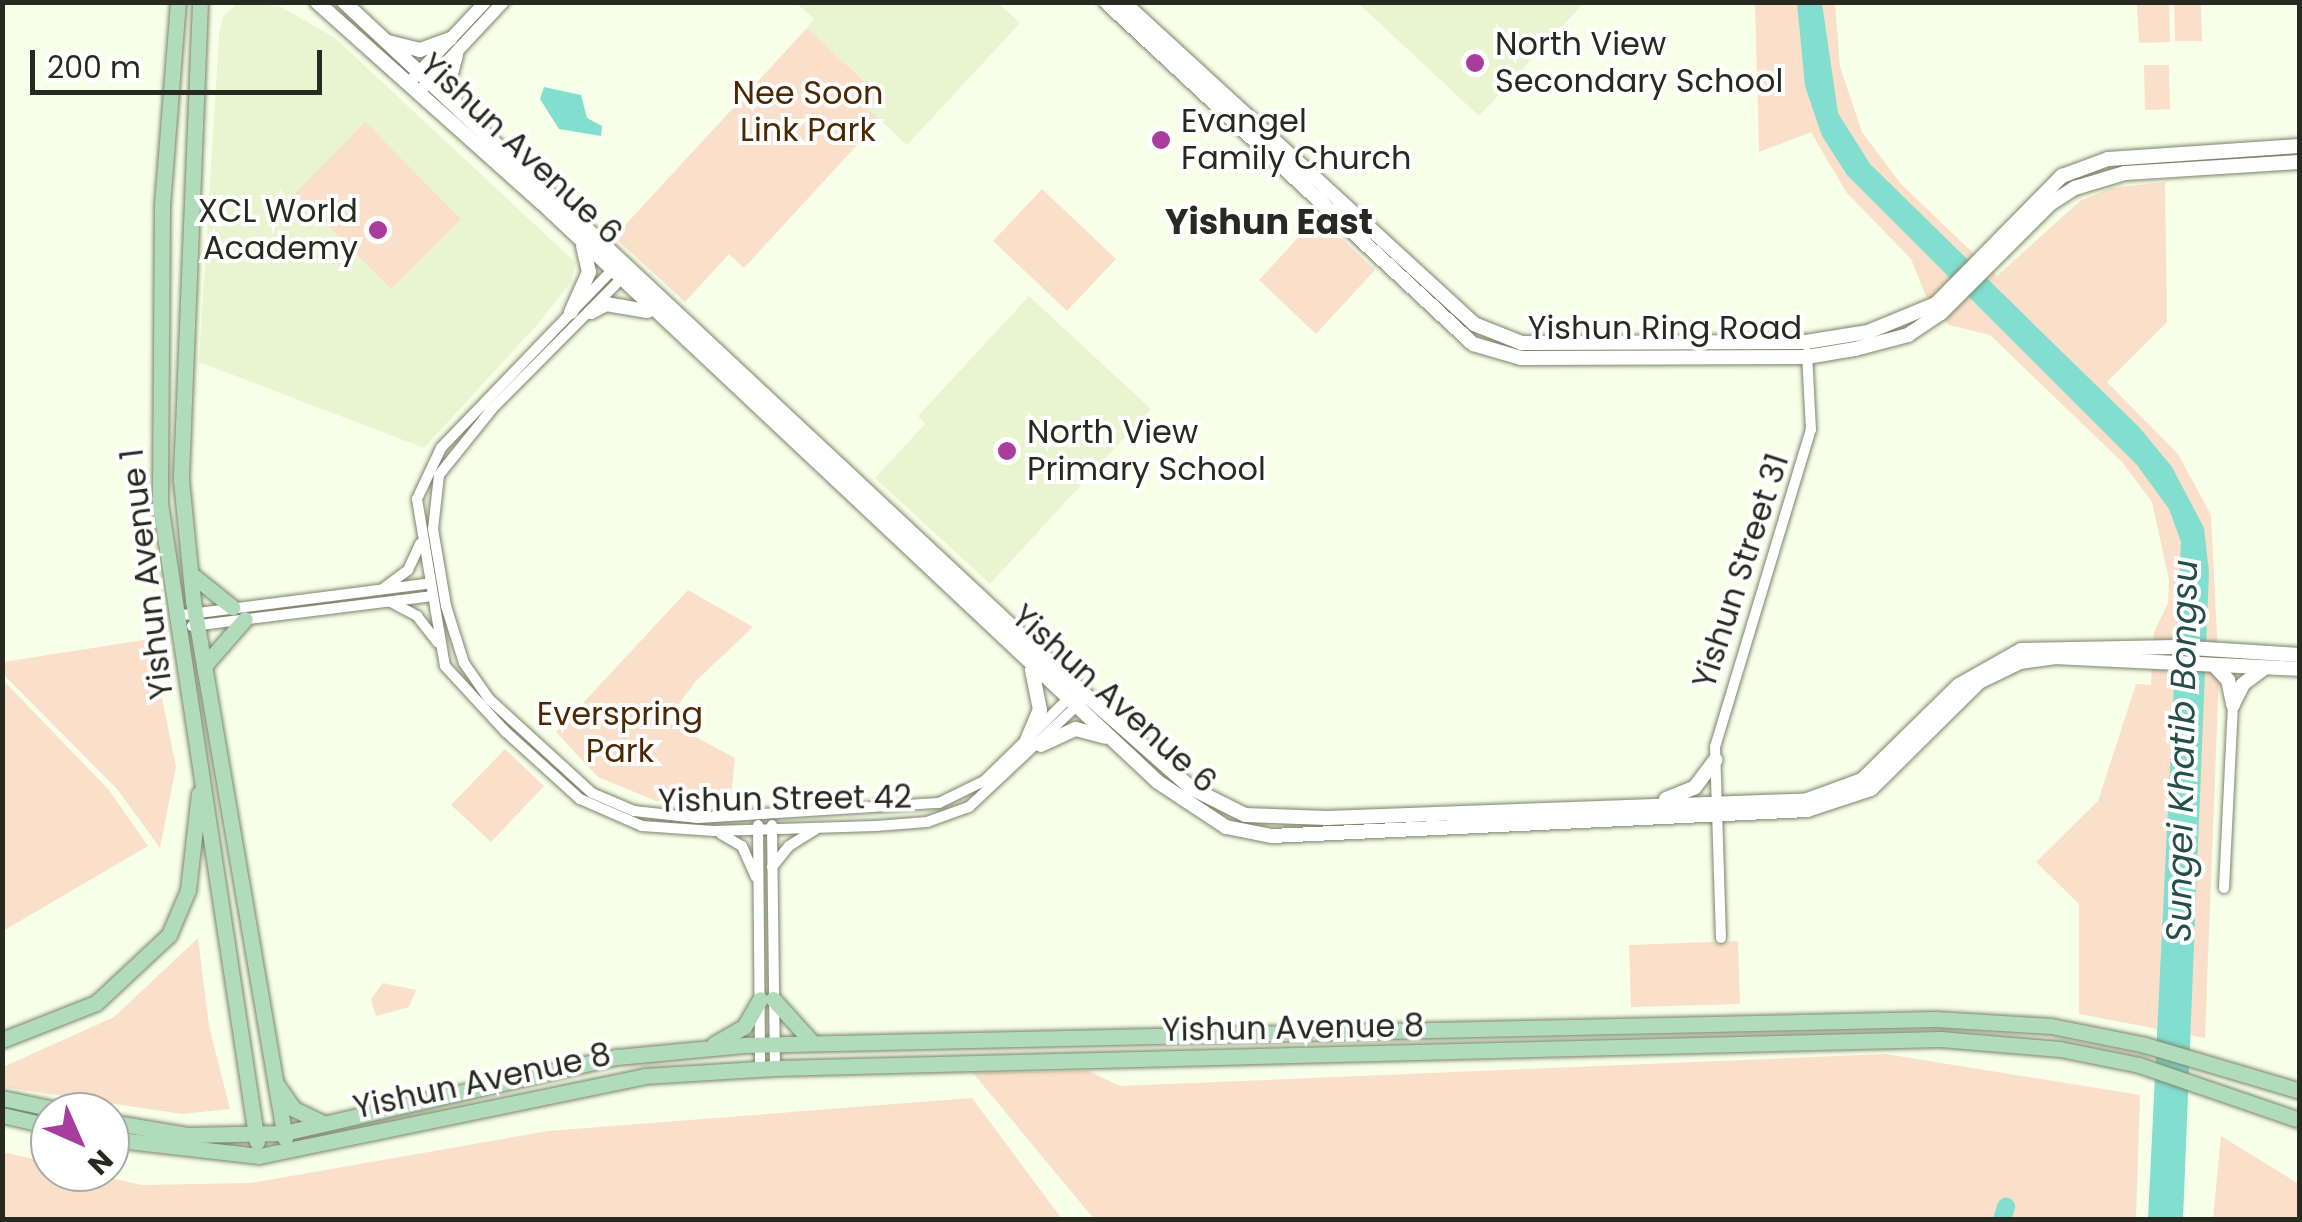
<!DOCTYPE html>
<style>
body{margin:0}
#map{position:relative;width:2302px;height:1222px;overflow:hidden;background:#f7ffe8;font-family:Poppins,sans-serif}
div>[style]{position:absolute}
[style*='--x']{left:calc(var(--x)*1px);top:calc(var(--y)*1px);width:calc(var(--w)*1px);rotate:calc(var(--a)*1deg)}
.built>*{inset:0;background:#e9f5d1}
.green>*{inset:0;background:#fae0ca}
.water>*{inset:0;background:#82decf}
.river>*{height:18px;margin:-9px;padding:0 9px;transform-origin:9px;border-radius:9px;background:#82decf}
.roads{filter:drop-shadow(0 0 2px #7c846b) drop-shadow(0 0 2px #7c846b)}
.minor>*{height:10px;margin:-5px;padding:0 5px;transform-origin:5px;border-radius:5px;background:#fff}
.tertiary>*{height:12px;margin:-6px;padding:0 6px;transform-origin:6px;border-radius:6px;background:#fff}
.secondary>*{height:14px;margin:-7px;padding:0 7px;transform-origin:7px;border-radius:7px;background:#fff}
.primary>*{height:15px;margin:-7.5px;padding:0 7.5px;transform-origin:7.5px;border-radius:7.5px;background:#b0dcbc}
.dots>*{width:28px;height:28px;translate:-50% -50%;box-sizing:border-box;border:5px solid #fff;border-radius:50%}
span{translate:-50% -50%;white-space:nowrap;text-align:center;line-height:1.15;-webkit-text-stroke:8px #fff;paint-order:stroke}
.poi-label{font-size:32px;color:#272a20}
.left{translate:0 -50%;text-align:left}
.right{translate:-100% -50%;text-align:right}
.park-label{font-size:32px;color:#4b2800}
.street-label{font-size:32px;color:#272a20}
.neighbourhood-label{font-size:35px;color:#272a20;font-weight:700}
.water-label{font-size:35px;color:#244e47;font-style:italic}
.frame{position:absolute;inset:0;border:5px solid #272a20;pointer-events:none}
.north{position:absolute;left:30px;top:1092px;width:100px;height:100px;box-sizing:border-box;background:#fff;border:2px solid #a9aaa6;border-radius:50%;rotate:135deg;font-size:28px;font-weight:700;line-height:40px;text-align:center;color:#272a20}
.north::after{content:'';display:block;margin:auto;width:35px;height:45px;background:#a83d9d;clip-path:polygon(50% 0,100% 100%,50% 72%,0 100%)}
.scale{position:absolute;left:30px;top:50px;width:292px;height:45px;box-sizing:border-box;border:5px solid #272a20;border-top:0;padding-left:12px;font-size:30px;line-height:35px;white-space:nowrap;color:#272a20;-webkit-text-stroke:8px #fff;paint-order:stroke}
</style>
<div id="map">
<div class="built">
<i style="clip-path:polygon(238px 3px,279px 6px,334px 37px,576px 263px,571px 282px,537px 325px,424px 448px,199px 362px,219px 35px,223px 17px)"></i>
<i style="clip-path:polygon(796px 3px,998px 3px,1020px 23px,907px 145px,868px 109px,879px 95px,807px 28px,814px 19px)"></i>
<i style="clip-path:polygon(1358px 3px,1584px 3px,1479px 116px)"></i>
<i style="clip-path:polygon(1029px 296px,1151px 409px,990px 584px,875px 478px,925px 424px,918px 416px)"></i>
</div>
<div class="green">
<i style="clip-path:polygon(1755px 3px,1835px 3px,1840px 67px,1862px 132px,1901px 184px,1997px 276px,2080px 201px,2111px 188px,2165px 182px,2167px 322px,2107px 382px,2178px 454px,2211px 515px,2219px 674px,2205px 1038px,2079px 1014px,2079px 904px,2036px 862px,2098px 801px,2136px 684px,2151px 685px,2154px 632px,2168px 603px,2169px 580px,2152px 502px,2122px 462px,1990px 335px,1949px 325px,1925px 294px,1911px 259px,1846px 192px,1811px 132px,1759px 152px)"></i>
<i style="clip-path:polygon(2137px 3px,2169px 3px,2170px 42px,2139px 43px)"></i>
<i style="clip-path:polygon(2174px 3px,2201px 3px,2202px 41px,2175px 41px)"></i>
<i style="clip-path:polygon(807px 28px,880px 96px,868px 109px,880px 120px,744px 268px,729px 254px,685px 302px,614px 237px)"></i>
<i style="clip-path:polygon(2144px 65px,2169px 65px,2170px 109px,2145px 110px)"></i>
<i style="clip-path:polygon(365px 122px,461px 219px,391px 289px,295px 193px)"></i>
<i style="clip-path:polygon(1042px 189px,1116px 259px,1067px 311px,993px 241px)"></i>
<i style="clip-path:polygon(1318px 216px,1375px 270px,1316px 334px,1259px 280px)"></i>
<i style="clip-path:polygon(688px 590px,753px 627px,696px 681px,666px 721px,735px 758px,731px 797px,656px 801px,598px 777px,556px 732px)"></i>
<i style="clip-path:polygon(150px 639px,176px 767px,160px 848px,117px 789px,2px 673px,3px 662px)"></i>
<i style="clip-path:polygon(3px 680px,109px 790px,148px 846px,3px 931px)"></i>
<i style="clip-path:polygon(505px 749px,544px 786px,491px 842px,451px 805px)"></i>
<i style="clip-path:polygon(198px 938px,209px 1026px,230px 1109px,182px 1114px,3px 1087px,3px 1067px,114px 1017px)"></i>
<i style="clip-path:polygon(1738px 941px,1740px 1004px,1631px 1007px,1629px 945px)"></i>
<i style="clip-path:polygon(383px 983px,416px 990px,409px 1007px,376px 1016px,371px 999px)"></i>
<i style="clip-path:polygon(1886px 1054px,2140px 1095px,2136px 1219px,1094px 1219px,973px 1073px,1088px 1071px,1120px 1086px)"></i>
<i style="clip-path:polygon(972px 1098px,1062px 1219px,3px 1219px,3px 1152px,50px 1163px,50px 1172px,88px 1172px,141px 1185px,251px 1183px,548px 1131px)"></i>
<i style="clip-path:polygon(2221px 1136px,2299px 1184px,2299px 1219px,2213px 1219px)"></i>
</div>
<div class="water">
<i style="clip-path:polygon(1797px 3px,1822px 3px,1838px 113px,1870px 164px,2139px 427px,2172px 467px,2204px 528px,2209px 572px,2183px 1219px,2148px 1219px,2181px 542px,2169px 509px,2137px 465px,1847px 175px,1822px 136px,1805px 86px)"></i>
<i style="clip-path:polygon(544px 87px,581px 95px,587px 118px,602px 126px,601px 136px,559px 129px,540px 99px)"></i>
</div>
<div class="river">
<i style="--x:2002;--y:1220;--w:14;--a:-73"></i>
</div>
<div class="roads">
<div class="minor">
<i style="--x:617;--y:265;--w:254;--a:133.9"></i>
<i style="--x:441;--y:448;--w:56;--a:115.2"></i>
<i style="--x:417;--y:499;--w:169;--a:80.5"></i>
<i style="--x:445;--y:666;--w:90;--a:47.3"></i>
<i style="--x:506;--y:732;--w:100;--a:42.2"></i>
<i style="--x:580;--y:799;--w:68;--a:23.5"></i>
<i style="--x:642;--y:826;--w:72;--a:4"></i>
<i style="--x:714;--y:831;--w:162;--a:-1.8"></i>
<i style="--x:876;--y:826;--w:51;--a:-4.5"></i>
<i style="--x:927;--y:822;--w:45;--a:-19.7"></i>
<i style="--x:969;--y:807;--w:154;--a:-43.2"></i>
<i style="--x:626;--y:274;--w:190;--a:134.8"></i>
<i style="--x:492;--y:409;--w:85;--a:128.8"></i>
<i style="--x:439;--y:475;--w:54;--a:96.3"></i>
<i style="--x:433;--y:529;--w:78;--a:80.4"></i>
<i style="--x:446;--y:606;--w:60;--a:72.5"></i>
<i style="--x:464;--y:663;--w:44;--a:55.2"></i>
<i style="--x:489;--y:699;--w:139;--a:42.4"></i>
<i style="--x:592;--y:793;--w:46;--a:23.2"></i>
<i style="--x:634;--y:811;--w:64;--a:6.2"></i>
<i style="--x:698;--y:818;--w:241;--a:-3.6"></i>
<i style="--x:939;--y:803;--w:50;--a:-26.1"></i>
<i style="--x:984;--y:781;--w:124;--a:-44.3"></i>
<i style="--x:384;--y:588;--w:30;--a:-37"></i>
<i style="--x:408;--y:570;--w:29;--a:-65"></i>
<i style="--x:391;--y:602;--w:30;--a:28"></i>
<i style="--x:417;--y:616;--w:34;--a:52"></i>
<i style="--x:175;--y:616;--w:258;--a:-7.3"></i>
<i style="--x:192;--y:626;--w:243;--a:-7.1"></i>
<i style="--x:758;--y:825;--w:243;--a:89.5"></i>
<i style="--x:772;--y:825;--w:243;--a:89.3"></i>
<i style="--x:721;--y:834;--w:24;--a:30"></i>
<i style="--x:742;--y:846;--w:34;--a:66"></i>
<i style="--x:772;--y:867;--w:27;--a:-51"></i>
<i style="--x:789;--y:846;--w:31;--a:-32"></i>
<i style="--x:2224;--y:888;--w:184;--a:-87.2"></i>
<i style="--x:1721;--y:938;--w:191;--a:-91.8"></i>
<i style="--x:1715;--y:747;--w:331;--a:-73.2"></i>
<i style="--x:1811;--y:430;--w:77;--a:-93"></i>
</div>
<div class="tertiary">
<i style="--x:410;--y:82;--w:110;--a:-46.8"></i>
<i style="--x:420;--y:91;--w:122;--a:-47"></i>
</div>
<div class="secondary">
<i style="--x:317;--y:2;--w:302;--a:41.8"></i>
<i style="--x:542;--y:203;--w:845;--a:43.23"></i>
<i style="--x:1158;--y:782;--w:82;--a:33.5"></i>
<i style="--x:1226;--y:827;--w:47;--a:11.1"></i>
<i style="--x:1272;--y:836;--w:536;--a:-2.78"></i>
<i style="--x:1807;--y:810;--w:67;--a:-18.2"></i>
<i style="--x:1871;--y:789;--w:152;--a:-44.7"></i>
<i style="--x:1979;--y:682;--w:46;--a:-26"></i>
<i style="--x:2020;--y:662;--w:36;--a:-8"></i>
<i style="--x:2056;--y:657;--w:244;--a:2.8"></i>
<i style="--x:344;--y:2;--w:994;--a:43.08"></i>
<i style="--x:1070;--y:681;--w:162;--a:41.5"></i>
<i style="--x:1191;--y:788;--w:60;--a:26.6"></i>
<i style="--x:1245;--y:815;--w:82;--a:2.1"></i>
<i style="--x:1327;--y:818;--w:480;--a:-2.1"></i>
<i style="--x:1807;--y:800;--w:59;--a:-20"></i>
<i style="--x:1862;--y:780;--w:136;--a:-44.4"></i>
<i style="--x:1959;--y:685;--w:71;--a:-29.4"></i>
<i style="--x:2021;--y:650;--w:154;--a:-1.1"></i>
<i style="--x:2175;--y:647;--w:125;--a:3.7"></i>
<i style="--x:1106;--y:2;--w:502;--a:42.98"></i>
<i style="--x:1473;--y:344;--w:50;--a:16.3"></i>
<i style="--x:1521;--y:358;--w:286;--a:-0.2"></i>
<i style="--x:1807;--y:357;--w:49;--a:-9.5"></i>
<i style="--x:1855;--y:349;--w:55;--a:-14.8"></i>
<i style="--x:1908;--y:335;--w:40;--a:-34"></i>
<i style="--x:1941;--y:313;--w:154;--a:-45"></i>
<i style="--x:2050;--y:204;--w:30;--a:-33"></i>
<i style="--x:2075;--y:188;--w:52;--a:-16.7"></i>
<i style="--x:2125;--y:173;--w:175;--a:-3.6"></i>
<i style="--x:1123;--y:2;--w:476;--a:42.5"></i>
<i style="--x:1474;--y:324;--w:52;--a:21.6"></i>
<i style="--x:1522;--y:343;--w:284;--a:-0.2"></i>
<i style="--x:1806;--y:342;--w:63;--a:-9.2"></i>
<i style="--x:1868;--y:332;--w:74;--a:-22.4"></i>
<i style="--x:1936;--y:304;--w:180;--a:-45.5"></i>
<i style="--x:2062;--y:176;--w:49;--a:-20.3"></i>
<i style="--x:2108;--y:159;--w:192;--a:-3.9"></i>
<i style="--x:388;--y:42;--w:33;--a:14"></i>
<i style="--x:420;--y:50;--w:32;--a:-20"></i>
<i style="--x:455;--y:103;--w:23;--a:-105"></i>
<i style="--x:449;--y:81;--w:28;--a:-75"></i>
<i style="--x:571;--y:312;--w:44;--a:-65.8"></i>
<i style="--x:589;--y:272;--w:26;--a:-103"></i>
<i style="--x:591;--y:312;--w:17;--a:-28"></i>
<i style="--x:606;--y:304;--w:42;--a:9.7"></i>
<i style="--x:2214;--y:665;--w:21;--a:47"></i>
<i style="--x:2228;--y:680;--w:25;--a:78"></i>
<i style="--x:2233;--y:704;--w:22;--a:-63"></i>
<i style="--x:2243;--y:684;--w:26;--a:-37"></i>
<i style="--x:1027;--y:740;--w:33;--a:-67"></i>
<i style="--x:1040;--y:710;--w:41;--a:-101.3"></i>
<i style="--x:1041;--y:745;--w:38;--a:-25"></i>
<i style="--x:1076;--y:729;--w:30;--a:15"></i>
<i style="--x:1666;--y:799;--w:31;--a:-22"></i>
<i style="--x:1695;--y:787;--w:34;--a:-53"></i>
</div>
<div class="primary">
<i style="--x:178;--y:2;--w:206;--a:94.5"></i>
<i style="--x:162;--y:207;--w:296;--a:90.4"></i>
<i style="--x:160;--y:503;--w:646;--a:81.37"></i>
<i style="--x:200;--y:2;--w:478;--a:92.3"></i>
<i style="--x:181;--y:480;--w:122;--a:84.3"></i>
<i style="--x:193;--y:601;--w:545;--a:80.28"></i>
<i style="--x:191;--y:574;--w:53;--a:38.8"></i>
<i style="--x:204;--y:666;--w:62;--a:-48.9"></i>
<i style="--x:773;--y:999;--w:58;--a:47.8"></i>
<i style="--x:2;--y:1040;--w:101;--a:-21.5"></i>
<i style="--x:96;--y:1003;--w:100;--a:-43"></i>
<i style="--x:169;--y:935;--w:49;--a:-67.1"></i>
<i style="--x:188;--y:890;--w:97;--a:-83.5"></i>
<i style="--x:714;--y:1044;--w:34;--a:-30"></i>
<i style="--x:744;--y:1027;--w:32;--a:-60"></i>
<i style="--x:277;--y:1085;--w:29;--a:55"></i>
<i style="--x:294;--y:1109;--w:32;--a:26"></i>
<i style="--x:2;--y:1098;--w:67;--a:12"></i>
<i style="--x:2;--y:1115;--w:49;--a:12.9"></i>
<i style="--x:110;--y:1122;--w:78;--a:9.6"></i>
<i style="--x:187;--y:1135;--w:97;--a:-1.2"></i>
<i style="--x:284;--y:1133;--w:342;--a:-12.9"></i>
<i style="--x:617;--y:1057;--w:128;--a:-5.4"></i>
<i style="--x:744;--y:1045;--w:1191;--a:-1.25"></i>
<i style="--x:1935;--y:1019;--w:116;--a:3.5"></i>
<i style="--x:2051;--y:1026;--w:96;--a:11.4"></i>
<i style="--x:2145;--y:1045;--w:162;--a:16.5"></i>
<i style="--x:110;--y:1139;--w:150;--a:6.5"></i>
<i style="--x:259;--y:1156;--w:393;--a:-11.7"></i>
<i style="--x:644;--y:1076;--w:131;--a:-3.5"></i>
<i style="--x:775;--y:1068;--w:1165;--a:-1.43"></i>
<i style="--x:1940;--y:1039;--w:120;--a:4.8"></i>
<i style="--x:2060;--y:1049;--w:81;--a:11.4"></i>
<i style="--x:2139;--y:1065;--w:170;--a:18.9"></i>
</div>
</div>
<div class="dots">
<i style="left:1475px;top:63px;background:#a83d9d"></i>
<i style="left:1161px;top:140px;background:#a83d9d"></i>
<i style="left:378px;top:230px;background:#a83d9d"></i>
<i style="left:1007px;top:451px;background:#a83d9d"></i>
</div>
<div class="poi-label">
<span class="left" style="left:1495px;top:63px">North View<br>Secondary School</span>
<span class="left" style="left:1181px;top:140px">Evangel<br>Family Church</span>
<span class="right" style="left:358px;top:230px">XCL World<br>Academy</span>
<span class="left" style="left:1027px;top:451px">North View<br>Primary School</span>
</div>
<div class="park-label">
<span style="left:808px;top:112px">Nee Soon<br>Link Park</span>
<span style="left:620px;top:733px">Everspring<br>Park</span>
</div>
<div class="street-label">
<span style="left:521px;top:149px;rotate:43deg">Yishun Avenue 6</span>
<span style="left:1665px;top:328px">Yishun Ring Road</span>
<span style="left:1741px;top:571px;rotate:-72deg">Yishun Street 31</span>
<span style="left:147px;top:574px;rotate:-97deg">Yishun Avenue 1</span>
<span style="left:1114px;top:699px;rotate:42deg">Yishun Avenue 6</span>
<span style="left:785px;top:799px;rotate:-1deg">Yishun Street 42</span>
<span style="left:1293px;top:1028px;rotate:-1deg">Yishun Avenue 8</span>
<span style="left:482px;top:1081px;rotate:-12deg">Yishun Avenue 8</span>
</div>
<div class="neighbourhood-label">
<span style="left:1269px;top:222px">Yishun East</span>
</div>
<div class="water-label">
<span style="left:2182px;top:751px;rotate:-89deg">Sungei Khatib Bongsu</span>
</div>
<div class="frame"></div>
<div class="north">N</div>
<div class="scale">200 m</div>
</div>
